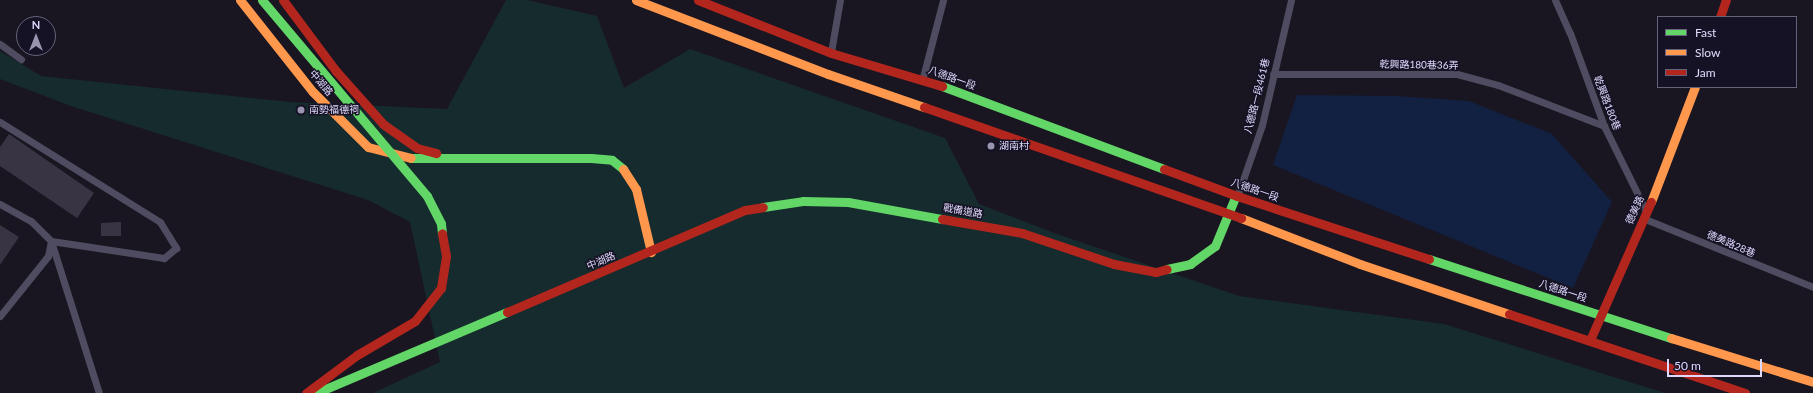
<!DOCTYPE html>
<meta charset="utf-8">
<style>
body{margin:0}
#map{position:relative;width:1813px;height:393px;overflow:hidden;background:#191621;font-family:Lato,"Noto Sans TC",sans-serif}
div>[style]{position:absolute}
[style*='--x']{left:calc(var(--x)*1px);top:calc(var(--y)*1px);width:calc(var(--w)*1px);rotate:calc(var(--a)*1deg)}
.green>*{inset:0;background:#162b2d}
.water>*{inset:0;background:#122042}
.building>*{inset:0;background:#383443}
.lane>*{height:7px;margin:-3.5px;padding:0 3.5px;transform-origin:3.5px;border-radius:3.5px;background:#4f4c61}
.fast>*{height:9px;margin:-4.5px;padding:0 4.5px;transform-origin:4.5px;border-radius:4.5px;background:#63d668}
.slow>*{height:9px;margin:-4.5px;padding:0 4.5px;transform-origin:4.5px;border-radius:4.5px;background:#ff974d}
.jam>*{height:9px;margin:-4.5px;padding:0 4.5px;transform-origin:4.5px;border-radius:4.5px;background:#b3261e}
.fast-bridge>*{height:9px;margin:-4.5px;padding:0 4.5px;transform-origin:4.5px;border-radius:4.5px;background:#63d668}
.jam-bridge>*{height:9px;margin:-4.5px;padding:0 4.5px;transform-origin:4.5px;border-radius:4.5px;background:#b3261e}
.dots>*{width:11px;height:11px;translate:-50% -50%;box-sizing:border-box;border:2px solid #161225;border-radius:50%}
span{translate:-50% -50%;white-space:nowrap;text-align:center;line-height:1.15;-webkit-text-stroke:3px #161225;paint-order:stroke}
.street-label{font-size:10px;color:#e0d9fc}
.poi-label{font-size:10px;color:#e0d9fc}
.left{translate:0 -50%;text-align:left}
.legend{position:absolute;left:1657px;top:16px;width:140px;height:72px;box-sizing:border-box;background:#161225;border:1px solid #67627b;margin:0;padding:5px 7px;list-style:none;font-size:12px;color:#e0d9fc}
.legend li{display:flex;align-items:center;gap:8px;height:20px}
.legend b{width:20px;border:1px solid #67627b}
.north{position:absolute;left:16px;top:16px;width:40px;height:40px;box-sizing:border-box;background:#161225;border:1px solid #67627b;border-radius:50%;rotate:0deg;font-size:11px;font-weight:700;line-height:16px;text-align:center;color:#e0d9fc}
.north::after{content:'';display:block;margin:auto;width:14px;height:18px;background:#9a95af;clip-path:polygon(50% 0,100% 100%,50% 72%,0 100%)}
.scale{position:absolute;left:1667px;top:359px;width:95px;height:18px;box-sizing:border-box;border:2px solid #e0d9fc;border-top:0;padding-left:5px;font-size:12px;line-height:14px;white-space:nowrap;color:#e0d9fc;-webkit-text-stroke:3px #161225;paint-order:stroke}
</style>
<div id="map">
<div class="green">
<i style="clip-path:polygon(506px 0,527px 0,597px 16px,624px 88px,690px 49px,945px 138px,979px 204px,1054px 233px,1239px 296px,1444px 324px,1665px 393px,373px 393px,440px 362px,410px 222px,368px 200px,71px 106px,0 79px,0 51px,41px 76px,290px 102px,447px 109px)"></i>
</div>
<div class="water">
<i style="clip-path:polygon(1297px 95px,1395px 96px,1469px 101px,1552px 134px,1612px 202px,1573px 288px,1273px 165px)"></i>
</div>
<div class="building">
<i style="clip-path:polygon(9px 134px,94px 193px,77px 218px,0 166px,0 147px)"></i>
<i style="clip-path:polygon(121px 222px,121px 236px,101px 236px,101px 223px)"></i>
<i style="clip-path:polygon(0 225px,19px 237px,0 265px)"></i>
</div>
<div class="lane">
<i style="--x:1555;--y:0;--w:36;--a:66"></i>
<i style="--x:1570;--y:33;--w:99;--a:69.9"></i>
<i style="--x:1604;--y:126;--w:93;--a:63.7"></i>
<i style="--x:0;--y:44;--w:26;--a:36"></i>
<i style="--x:831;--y:52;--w:53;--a:-80.2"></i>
<i style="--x:1273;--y:74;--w:184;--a:0"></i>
<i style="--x:1457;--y:74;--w:42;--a:15"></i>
<i style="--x:1498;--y:85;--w:114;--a:21.1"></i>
<i style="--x:923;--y:77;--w:80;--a:-75.4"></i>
<i style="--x:0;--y:122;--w:189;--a:32"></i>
<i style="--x:160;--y:222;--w:31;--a:58"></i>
<i style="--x:176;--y:248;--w:16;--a:140"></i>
<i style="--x:164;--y:258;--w:114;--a:-171.4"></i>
<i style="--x:51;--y:241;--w:159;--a:72.5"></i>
<i style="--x:1238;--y:194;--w:73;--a:-70.8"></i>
<i style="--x:1262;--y:125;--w:128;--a:-76.9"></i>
<i style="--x:0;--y:204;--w:35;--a:29"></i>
<i style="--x:31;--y:221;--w:28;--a:45"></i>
<i style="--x:51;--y:241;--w:15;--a:101"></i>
<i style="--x:48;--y:256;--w:77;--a:128.7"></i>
<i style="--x:1645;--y:219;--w:181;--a:22"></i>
</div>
<div class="fast">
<i style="--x:942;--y:86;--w:237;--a:20.5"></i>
<i style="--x:411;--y:158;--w:180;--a:0"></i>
<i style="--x:591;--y:158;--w:21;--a:5"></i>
<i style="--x:612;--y:160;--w:14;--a:39"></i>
<i style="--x:763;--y:207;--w:40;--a:-8.5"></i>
<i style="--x:803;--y:201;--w:45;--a:1.3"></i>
<i style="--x:848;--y:202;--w:96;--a:10.3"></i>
<i style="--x:1429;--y:259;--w:255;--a:18.1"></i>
<i style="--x:1167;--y:269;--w:24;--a:-12"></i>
<i style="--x:1190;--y:264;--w:31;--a:-36"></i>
<i style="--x:1215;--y:246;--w:50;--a:-67.6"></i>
<i style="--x:316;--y:393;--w:207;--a:-23"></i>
</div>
<div class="slow">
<i style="--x:240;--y:0;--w:117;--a:51.6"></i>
<i style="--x:313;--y:92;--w:78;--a:45"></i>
<i style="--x:368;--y:147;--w:44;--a:14.3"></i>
<i style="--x:636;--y:0;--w:206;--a:21.1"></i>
<i style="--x:828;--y:74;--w:102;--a:19"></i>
<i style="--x:623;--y:169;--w:24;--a:57"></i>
<i style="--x:636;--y:189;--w:65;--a:76.6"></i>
<i style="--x:1651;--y:202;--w:123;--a:-69.1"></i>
<i style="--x:1241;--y:218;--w:128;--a:21.1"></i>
<i style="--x:1360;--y:264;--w:157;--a:18.6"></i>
<i style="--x:1671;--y:338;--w:149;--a:17.2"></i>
</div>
<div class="jam">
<i style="--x:283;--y:0;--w:89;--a:53.3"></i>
<i style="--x:336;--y:71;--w:71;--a:48.4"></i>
<i style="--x:383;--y:124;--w:42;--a:35.2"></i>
<i style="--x:417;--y:148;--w:20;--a:15"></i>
<i style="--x:698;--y:0;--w:143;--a:21.7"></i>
<i style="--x:831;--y:53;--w:116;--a:16.6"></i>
<i style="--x:1720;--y:17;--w:18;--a:-71"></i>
<i style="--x:924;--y:107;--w:336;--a:19.3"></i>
<i style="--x:1164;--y:169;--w:78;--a:20.3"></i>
<i style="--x:1237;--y:196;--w:202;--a:18.2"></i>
<i style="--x:942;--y:219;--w:81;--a:9.9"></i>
<i style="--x:1022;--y:233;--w:97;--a:18.6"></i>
<i style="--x:1114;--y:264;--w:43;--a:10.8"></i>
<i style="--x:1156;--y:272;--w:11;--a:-15"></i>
<i style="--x:507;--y:312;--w:259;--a:-23.2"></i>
<i style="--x:745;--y:210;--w:18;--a:-9"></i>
<i style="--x:1509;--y:314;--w:249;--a:18.5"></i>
<i style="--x:1590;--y:340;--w:151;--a:-66.2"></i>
</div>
<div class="fast-bridge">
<i style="--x:262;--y:0;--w:256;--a:49.9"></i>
<i style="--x:427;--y:196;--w:31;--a:63"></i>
<i style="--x:441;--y:224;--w:9;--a:84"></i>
</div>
<div class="jam-bridge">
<i style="--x:306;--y:393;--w:64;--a:-36.7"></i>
<i style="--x:357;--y:355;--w:67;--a:-30.4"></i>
<i style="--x:415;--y:321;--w:42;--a:-51.8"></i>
<i style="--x:441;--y:288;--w:32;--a:-81"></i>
<i style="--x:446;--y:256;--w:23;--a:-100"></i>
</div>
<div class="dots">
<i style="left:301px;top:110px;background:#9a95af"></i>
<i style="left:991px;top:146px;background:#9a95af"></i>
</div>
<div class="street-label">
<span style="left:1419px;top:65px;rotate:1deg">乾興路180巷36弄</span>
<span style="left:952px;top:78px;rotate:20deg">八德路一段</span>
<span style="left:321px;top:83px;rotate:49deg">中湖路</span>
<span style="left:1257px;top:96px;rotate:-76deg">八德路一段461巷</span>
<span style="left:1607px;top:103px;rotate:69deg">乾興路180巷</span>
<span style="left:1255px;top:190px;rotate:19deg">八德路一段</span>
<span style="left:1635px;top:210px;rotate:-66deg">德美路</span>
<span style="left:963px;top:211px;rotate:10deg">戰備道路</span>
<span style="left:1731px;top:244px;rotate:23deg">德美路28巷</span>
<span style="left:601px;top:261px;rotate:-23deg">中湖路</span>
<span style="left:1563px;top:291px;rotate:18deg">八德路一段</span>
</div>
<div class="poi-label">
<span class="left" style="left:309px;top:110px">南勢福德祠</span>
<span class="left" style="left:999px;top:146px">湖南村</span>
</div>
<ul class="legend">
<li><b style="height:5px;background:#63d668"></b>Fast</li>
<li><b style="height:5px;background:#ff974d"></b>Slow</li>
<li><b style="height:5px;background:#b3261e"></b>Jam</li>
</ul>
<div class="north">N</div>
<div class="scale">50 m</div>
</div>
